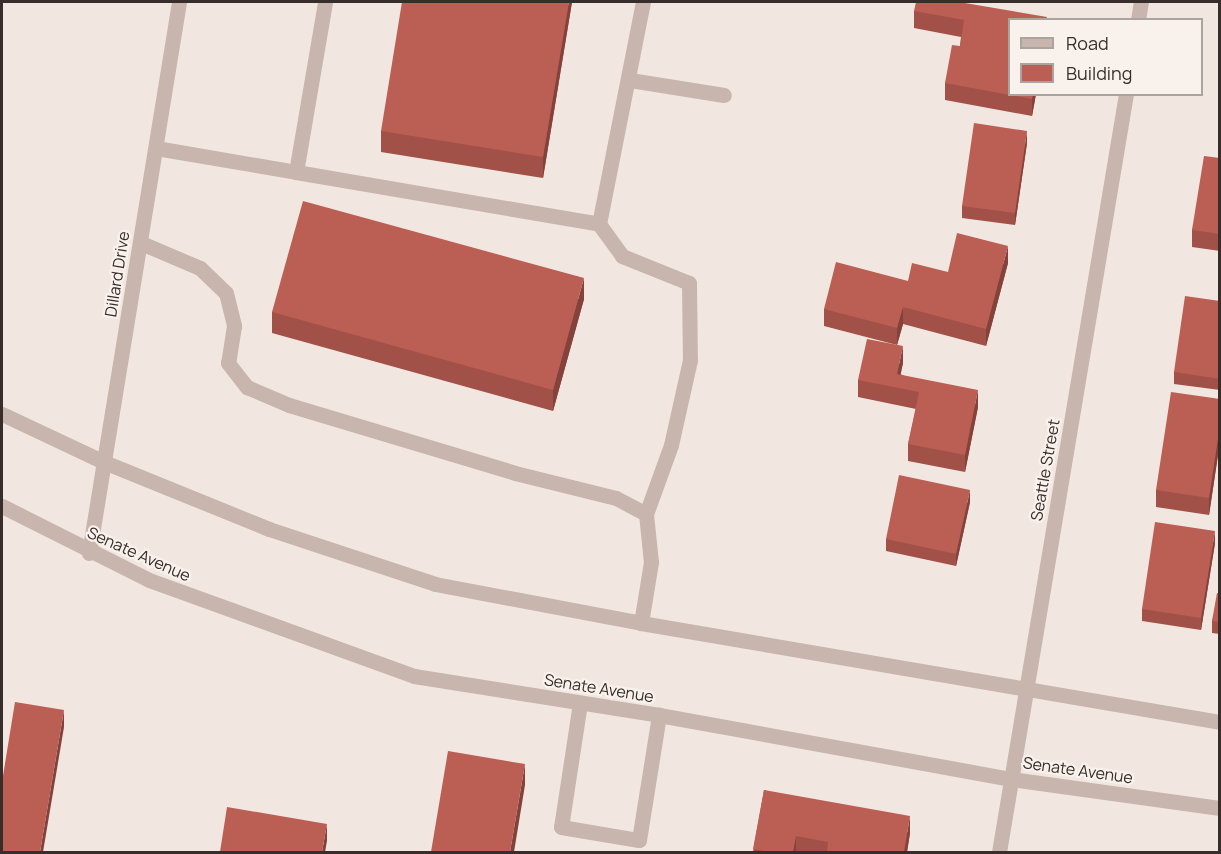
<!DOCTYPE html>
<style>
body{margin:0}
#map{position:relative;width:1221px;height:854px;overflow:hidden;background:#f1e7e0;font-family:Manrope,sans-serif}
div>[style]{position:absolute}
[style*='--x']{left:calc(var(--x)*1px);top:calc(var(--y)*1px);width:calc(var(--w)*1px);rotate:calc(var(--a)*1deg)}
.service>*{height:15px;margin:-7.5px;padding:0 7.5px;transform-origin:7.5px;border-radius:7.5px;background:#c8b5ad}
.minor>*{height:15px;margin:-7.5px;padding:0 7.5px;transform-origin:7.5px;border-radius:7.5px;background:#c8b5ad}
.tertiary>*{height:15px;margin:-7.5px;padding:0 7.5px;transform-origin:7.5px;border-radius:7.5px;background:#c8b5ad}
.wall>*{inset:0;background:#a15148}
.shaded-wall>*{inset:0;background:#83423b}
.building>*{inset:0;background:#bb5e54}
span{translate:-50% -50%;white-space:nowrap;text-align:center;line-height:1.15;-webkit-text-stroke:4.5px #f9f1ec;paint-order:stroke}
.street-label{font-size:16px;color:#372d2b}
.frame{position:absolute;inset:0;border:3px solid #372d2b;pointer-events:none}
.legend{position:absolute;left:1008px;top:18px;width:195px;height:78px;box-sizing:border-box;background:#f9f1ec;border:2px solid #aba39f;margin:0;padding:8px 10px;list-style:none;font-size:18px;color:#372d2b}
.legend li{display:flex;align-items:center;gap:12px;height:30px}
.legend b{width:30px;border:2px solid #aba39f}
</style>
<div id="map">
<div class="service">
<i style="--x:630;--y:80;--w:95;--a:9.1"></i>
<i style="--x:156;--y:148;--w:142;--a:9.7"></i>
<i style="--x:296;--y:172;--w:172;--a:-80.3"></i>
<i style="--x:296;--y:172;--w:307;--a:9.7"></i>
<i style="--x:599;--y:224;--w:226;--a:-78.8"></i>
<i style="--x:599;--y:224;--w:39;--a:54"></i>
<i style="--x:622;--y:256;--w:72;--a:21.9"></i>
<i style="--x:689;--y:283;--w:77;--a:89.3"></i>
<i style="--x:690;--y:360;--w:87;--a:102.6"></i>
<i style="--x:671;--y:445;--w:73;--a:109.9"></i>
<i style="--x:141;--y:243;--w:64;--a:23"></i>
<i style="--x:200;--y:268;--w:36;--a:44"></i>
<i style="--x:226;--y:293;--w:34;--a:76"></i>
<i style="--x:234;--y:326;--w:37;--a:99"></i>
<i style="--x:228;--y:363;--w:31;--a:52"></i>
<i style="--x:247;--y:387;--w:46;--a:23.2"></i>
<i style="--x:289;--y:405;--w:236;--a:16.7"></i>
<i style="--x:515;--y:473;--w:104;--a:13.9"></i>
<i style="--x:616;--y:498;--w:34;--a:28"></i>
<i style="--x:646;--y:514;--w:48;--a:84.1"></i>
<i style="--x:651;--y:562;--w:62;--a:99.3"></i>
<i style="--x:580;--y:703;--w:125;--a:98.7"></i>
<i style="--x:561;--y:827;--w:79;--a:9.5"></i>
<i style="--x:639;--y:840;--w:127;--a:-80.9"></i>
</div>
<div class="minor">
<i style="--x:1138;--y:20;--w:18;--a:-81"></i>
<i style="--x:89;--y:553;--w:558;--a:-80.72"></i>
<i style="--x:999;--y:852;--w:769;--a:-80.49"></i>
</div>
<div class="tertiary">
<i style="--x:2;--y:414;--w:113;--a:25.2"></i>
<i style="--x:104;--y:462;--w:178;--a:22.1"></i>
<i style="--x:269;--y:529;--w:175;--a:18.3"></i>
<i style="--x:435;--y:584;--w:210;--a:10.7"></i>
<i style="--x:641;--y:623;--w:587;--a:9.7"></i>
<i style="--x:2;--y:506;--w:165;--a:26.7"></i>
<i style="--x:149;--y:580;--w:282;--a:19.9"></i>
<i style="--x:414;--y:676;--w:248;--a:9"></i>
<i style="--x:659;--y:715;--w:358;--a:10.3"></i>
<i style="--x:1011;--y:779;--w:211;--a:7.9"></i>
</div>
<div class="wall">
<i style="clip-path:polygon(572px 2px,543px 178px,381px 152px,381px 131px)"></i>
<i style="clip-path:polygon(959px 2px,1010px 94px,1036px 94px,1032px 116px,945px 100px,945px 83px,960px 46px,961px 37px,914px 28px,914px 11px)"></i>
<i style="clip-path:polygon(1027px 143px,1015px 225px,962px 218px,962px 206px)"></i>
<i style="clip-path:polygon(1220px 158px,1220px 251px,1192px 247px,1192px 230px)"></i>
<i style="clip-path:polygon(1008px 263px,986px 346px,903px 324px,897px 345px,824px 326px,824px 309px,948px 272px)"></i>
<i style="clip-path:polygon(584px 299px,553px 411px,272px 333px,272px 312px)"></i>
<i style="clip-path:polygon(1220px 301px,1220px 390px,1174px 384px,1174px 372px)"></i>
<i style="clip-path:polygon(903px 363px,900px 374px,978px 407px,965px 472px,908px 461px,908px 444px,916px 409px,858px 397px,858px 380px)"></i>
<i style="clip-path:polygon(1220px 399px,1220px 455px,1218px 455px,1209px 515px,1156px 507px,1156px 490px)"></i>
<i style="clip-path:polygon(970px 502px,956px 566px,886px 551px,886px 539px)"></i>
<i style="clip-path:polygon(1215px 543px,1201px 630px,1142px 621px,1142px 609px)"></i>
<i style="clip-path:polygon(1220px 593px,1220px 634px,1212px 633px,1212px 621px)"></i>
<i style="clip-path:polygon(764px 790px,910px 833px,907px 852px,753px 852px)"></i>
</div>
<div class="shaded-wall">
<i style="clip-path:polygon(569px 2px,572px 2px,543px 178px,543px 157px)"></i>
<i style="clip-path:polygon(1033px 94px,1036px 94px,1032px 116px,1032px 99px)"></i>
<i style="clip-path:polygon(1027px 131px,1027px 143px,1015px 225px,1015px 213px)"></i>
<i style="clip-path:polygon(1008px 246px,1008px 263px,986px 346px,986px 329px)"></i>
<i style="clip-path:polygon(584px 278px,584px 299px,553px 411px,553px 390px)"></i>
<i style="clip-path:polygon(903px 307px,903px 324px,897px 345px,897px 328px)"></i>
<i style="clip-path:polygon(903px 346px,903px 363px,898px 388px,897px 374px)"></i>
<i style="clip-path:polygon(978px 390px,978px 407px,965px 472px,965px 455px)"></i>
<i style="clip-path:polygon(1218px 438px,1218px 455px,1209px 515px,1209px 498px)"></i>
<i style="clip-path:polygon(970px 490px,970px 502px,956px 566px,956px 554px)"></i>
<i style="clip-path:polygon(1215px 531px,1215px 543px,1201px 630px,1201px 618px)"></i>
<i style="clip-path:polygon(64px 710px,64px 727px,43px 852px,40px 852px)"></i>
<i style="clip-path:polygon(525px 764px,525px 785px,514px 852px,510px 852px)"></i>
<i style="clip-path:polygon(910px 816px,910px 833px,907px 852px,904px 852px)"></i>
<i style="clip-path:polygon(327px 824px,327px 841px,325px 852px,322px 852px)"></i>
<i style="clip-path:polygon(796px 836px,796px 852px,793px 852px)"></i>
</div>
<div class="building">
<i style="clip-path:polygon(402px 2px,569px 2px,543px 157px,381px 131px)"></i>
<i style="clip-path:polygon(916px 2px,959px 2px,1047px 17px,1046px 20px,1010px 20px,1010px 94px,1033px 94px,1032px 99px,945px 83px,952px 45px,960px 46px,964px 20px,914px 11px)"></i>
<i style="clip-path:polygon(974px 123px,1027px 131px,1015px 213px,962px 206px)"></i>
<i style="clip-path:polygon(1204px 156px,1220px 158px,1220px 234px,1192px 230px)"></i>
<i style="clip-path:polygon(303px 201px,584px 278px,553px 390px,272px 312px)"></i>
<i style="clip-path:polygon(957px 233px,1008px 246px,986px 329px,903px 307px,897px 328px,824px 309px,836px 262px,908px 281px,912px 263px,948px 272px)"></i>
<i style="clip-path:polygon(1185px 296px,1220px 301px,1220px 379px,1174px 372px)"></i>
<i style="clip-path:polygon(867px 339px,903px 346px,897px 374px,978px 390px,965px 455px,908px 444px,919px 392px,858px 380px)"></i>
<i style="clip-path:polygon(1171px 392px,1220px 399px,1220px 438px,1218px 438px,1209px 498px,1156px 490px)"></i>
<i style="clip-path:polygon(899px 475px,970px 490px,956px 554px,886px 539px)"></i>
<i style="clip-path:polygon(1155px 522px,1215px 531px,1201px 618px,1142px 609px)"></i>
<i style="clip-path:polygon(1217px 593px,1220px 593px,1220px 622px,1212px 621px)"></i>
<i style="clip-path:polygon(15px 702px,64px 710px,40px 852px,2px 852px,2px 782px)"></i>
<i style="clip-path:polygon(448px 751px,525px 764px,510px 852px,431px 852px)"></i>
<i style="clip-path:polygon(764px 790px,910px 816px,904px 852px,827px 852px,828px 842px,796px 836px,793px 852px,769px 852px,753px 849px)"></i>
<i style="clip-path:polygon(227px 807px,327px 824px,322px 852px,220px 852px)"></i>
</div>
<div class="street-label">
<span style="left:117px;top:274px;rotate:-81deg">Dillard Drive</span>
<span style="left:1045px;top:470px;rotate:-80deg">Seattle Street</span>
<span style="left:139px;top:554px;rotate:24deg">Senate Avenue</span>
<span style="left:599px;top:688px;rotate:9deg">Senate Avenue</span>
<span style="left:1078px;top:770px;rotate:8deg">Senate Avenue</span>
</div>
<div class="frame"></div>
<ul class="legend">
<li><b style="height:8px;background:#c8b5ad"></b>Road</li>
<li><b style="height:16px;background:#bb5e54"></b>Building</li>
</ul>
</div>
